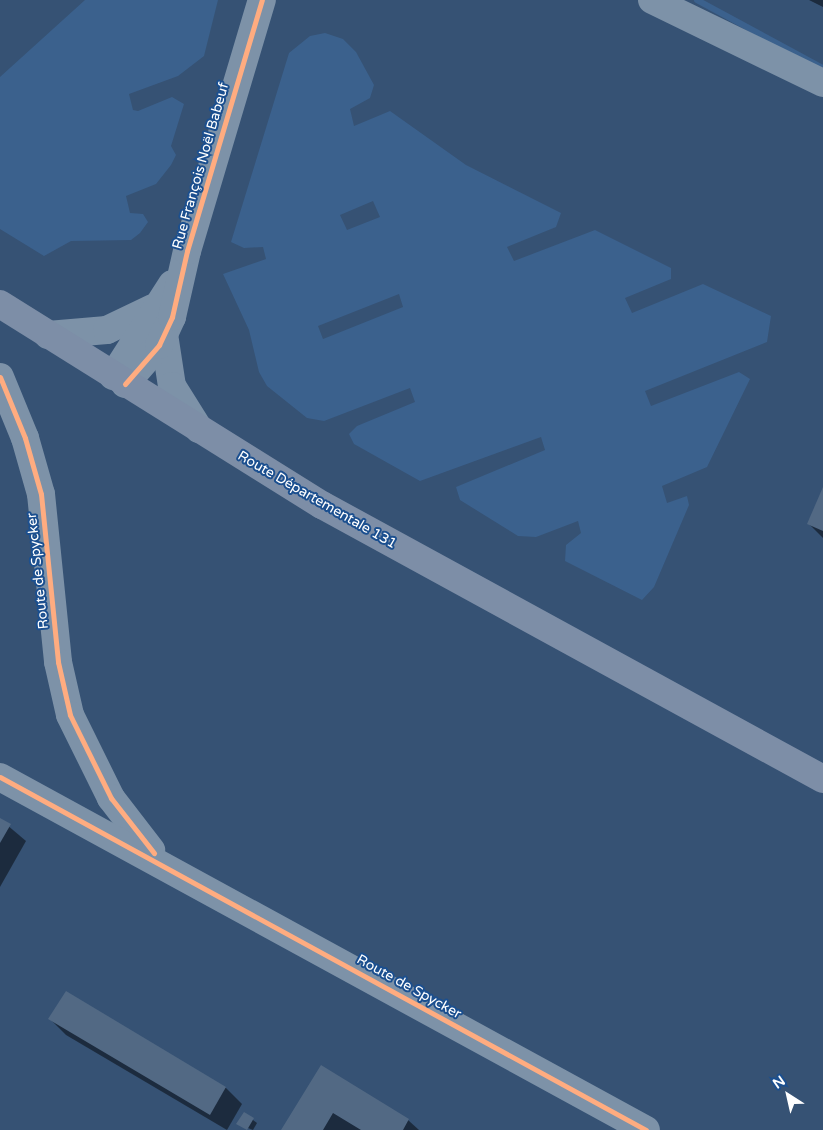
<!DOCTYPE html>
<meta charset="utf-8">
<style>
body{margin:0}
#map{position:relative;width:823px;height:1130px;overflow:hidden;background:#365274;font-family:"Varela Round",sans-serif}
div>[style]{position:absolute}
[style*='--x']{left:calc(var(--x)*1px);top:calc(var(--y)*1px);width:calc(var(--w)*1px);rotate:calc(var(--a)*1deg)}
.water>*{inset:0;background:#3b618d}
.shadow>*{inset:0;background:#0007}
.stream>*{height:6px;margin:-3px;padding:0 3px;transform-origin:3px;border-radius:3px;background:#3b618d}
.building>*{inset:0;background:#526984}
.minor>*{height:28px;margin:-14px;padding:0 14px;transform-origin:14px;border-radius:14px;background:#7d92a8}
.major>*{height:28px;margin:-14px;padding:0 14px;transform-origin:14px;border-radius:14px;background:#7d8ea7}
.cycleway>*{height:5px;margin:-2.5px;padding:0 2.5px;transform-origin:2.5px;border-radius:2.5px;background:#ffac80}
span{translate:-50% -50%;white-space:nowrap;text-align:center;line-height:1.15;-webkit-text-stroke:4px #1b4f8f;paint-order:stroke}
.street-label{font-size:14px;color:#fff}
.north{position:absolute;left:763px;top:1070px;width:50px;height:50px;-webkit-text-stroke:4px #1b4f8f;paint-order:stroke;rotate:325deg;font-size:14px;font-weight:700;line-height:20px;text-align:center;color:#fff}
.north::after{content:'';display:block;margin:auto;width:18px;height:22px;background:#fff;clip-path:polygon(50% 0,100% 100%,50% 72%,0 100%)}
</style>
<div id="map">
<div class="water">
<i style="clip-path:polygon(85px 0,218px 0,204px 56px,178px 76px,129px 94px,133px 110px,138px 111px,172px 97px,184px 104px,171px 146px,176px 155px,171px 165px,156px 184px,126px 196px,130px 213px,143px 214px,148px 222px,140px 233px,131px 240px,71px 241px,44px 256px,0 229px,0 77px)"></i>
<i style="clip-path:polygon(evenodd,325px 33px,343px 39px,356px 52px,374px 85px,370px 98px,350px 109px,354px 126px,390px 111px,466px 165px,561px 213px,556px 227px,507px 247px,514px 261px,595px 230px,671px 268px,671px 279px,625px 298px,632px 313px,703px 284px,771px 316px,767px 342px,645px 391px,651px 406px,739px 372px,750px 379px,707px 467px,662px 486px,667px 503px,687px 496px,689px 505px,654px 587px,642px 600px,565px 561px,566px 545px,581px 533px,578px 521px,536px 537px,518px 536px,460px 500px,456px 487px,545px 450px,541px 437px,420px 481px,354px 444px,349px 434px,357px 426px,415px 402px,410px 388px,324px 421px,307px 418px,267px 386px,259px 372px,249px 330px,223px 274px,266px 259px,263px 247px,244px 248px,231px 242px,289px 53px,310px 36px,325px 33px,373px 201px,380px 217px,347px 230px,340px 215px,373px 201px,325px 33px,399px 294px,403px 307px,323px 339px,318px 326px,399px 294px)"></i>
</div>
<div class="shadow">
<i style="clip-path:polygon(809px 0,823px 0,823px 7px)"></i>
<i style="clip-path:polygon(823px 490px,823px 538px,809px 524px)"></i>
<i style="clip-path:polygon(0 819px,26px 841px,0 887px)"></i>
<i style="clip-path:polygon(66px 993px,226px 1088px,242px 1104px,227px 1130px,66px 1035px,50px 1019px)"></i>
<i style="clip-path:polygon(321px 1067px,408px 1120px,419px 1130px,283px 1130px)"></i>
<i style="clip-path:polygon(245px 1114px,257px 1123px,253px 1130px,238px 1124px)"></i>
</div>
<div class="stream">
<i style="--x:697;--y:0;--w:143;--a:28.4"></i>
</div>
<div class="building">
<i style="clip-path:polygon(823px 487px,823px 531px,807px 524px)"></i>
<i style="clip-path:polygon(0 818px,11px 824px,0 843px)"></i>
<i style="clip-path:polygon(66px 991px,226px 1087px,210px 1115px,48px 1019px)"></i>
<i style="clip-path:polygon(321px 1065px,409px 1119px,403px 1130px,361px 1130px,333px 1113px,323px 1130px,281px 1130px)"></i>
<i style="clip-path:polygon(244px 1112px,254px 1118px,247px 1130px,236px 1124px)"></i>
</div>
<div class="minor">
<i style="--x:652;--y:0;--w:190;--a:25.9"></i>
<i style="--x:164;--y:334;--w:53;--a:81.3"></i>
<i style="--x:172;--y:386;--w:51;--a:57.9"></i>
<i style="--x:48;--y:335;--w:59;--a:-4.8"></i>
<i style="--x:107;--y:330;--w:51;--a:-25.6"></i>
<i style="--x:113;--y:376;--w:109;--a:-57.3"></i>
<i style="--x:0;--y:377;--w:66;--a:67.7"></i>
<i style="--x:25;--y:438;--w:58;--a:74.1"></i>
<i style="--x:41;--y:494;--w:169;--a:84.2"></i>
<i style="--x:58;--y:662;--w:54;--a:77.2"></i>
<i style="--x:70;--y:715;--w:93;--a:63.7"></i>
<i style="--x:111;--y:798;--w:66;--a:52.4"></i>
<i style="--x:125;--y:384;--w:52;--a:-48.9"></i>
<i style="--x:159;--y:345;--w:31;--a:-65"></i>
<i style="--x:172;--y:317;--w:68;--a:-77.2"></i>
<i style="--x:187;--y:251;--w:262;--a:-73.4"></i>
<i style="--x:0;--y:777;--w:736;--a:28.65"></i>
</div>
<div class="major">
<i style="--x:0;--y:304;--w:380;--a:32"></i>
<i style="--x:322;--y:505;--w:571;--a:28.67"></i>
</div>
<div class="cycleway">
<i style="--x:0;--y:377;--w:66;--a:67.7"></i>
<i style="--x:25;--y:438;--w:58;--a:74.1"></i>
<i style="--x:41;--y:494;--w:169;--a:84.2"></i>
<i style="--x:58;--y:662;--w:54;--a:77.2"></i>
<i style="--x:70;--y:715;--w:93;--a:63.7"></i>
<i style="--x:111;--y:798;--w:70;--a:52"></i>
<i style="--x:125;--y:384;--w:52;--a:-48.9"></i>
<i style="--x:159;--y:345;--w:31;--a:-65"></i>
<i style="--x:172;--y:317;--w:68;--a:-77.2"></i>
<i style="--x:187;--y:251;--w:262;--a:-73.4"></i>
<i style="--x:0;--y:777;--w:736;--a:28.65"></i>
</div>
<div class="street-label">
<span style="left:201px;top:166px;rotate:-74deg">Rue François Noël Babeuf</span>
<span style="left:317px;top:500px;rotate:30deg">Route Départementale 131</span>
<span style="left:38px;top:571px;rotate:-96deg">Route de Spycker</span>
<span style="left:409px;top:987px;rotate:29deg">Route de Spycker</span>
</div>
<div class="north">N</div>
</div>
